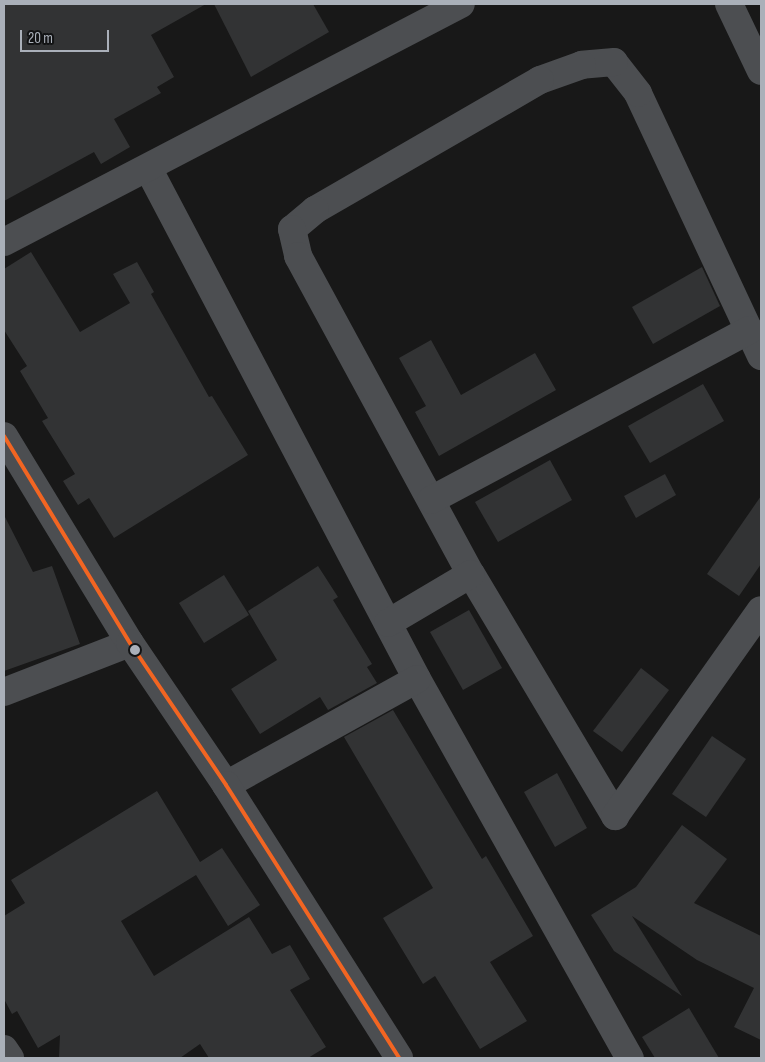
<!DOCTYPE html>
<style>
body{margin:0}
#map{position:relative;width:765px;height:1062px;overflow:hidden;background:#181818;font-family:"Sofia Sans Condensed",sans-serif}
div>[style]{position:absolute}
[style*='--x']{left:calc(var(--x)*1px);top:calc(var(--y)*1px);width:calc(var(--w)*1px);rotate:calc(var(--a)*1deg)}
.building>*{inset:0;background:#323334}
.minor>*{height:28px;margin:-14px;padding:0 14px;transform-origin:14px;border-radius:14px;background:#4c4e51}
.tertiary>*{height:28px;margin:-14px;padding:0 14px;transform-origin:14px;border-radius:14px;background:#4c4e51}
.bus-1>*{height:4px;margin:-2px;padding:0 2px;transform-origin:2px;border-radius:2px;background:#f26522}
.dots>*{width:14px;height:14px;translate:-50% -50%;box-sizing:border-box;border:2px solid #121314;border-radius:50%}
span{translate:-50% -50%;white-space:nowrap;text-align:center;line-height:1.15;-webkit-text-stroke:4px #121314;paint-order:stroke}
.frame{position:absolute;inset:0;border:5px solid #aab0b9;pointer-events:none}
.scale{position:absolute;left:20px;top:30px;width:89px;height:22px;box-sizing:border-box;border:2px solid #aab0b9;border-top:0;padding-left:6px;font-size:15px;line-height:18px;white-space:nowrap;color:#aab0b9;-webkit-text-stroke:4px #121314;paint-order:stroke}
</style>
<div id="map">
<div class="building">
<i style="clip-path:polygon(4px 4px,206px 4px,151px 35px,174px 77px,157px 87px,161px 93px,114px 119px,130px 147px,101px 164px,94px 152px,4px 201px)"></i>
<i style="clip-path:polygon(214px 4px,313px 4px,329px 32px,251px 77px)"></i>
<i style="clip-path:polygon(31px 252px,80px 332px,130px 303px,113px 274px,137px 262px,154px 292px,151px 294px,209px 397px,212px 396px,248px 455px,114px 538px,89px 498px,78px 505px,63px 481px,75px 474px,42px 421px,48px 418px,20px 371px,27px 366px,4px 330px,4px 269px)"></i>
<i style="clip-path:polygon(702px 267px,720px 306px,653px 344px,632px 307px)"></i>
<i style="clip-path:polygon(431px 340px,461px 395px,535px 353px,556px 390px,439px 456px,415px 412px,426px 406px,399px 358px)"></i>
<i style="clip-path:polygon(703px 384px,724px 421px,650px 463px,628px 426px)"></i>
<i style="clip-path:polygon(550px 460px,572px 500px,498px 542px,475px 502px)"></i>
<i style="clip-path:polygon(665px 474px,676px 495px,636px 518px,624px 496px)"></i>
<i style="clip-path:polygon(761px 496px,761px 564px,739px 596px,707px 574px)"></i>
<i style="clip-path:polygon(4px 515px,33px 572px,52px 566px,80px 644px,4px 671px)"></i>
<i style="clip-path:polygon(318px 566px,338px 597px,333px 600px,372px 664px,367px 667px,377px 683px,328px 710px,320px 697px,260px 734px,231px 689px,277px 660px,248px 611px)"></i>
<i style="clip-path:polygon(224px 575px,249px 615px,204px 643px,179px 603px)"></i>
<i style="clip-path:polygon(469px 610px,502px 668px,463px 690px,430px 632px)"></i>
<i style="clip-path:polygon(641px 668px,669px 690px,622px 752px,593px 731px)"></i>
<i style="clip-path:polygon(393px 710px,482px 859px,486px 856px,533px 936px,490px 962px,527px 1021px,480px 1049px,435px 976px,423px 984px,383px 918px,433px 888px,344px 737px)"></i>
<i style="clip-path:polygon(712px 736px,746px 759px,706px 817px,672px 794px)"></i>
<i style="clip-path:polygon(557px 773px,587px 828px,555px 847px,524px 792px)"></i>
<i style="clip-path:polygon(157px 791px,200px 862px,222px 848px,260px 905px,228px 926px,196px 875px,121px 921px,154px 976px,249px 917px,272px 954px,290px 945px,310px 979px,290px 990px,326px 1047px,308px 1058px,209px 1058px,200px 1044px,180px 1058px,59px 1058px,60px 1035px,38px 1048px,17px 1011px,12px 1014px,4px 999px,4px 916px,25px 903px,11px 880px)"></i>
<i style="clip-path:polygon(682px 825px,727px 859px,694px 903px,761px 936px,761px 1040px,734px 1027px,754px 988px,697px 960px,632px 916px,682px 996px,614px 951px,591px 915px,636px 887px)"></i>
<i style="clip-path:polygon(689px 1008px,719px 1058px,655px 1058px,642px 1037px)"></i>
</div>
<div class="minor">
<i style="--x:729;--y:4;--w:74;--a:64.5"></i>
<i style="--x:148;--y:168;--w:577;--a:62.24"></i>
<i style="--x:417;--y:679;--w:435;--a:60.7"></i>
<i style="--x:4;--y:242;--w:515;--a:-27.51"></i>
<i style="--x:761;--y:356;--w:290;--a:-115.1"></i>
<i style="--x:638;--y:93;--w:39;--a:-128"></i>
<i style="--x:614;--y:62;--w:32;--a:175"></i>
<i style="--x:582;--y:65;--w:45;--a:160.3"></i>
<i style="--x:540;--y:80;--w:260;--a:150"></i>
<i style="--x:315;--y:210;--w:30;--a:140"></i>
<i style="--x:292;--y:229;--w:28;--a:77"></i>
<i style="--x:298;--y:256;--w:362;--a:61.5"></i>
<i style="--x:471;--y:574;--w:282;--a:59.2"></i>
<i style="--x:615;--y:816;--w:252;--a:-54.7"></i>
<i style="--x:431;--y:500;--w:361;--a:-28.1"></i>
<i style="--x:388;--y:623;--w:96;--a:-30.6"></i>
<i style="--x:4;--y:692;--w:135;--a:-21.3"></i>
<i style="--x:226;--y:785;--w:218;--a:-29"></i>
<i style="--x:4;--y:1049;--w:11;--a:56"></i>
</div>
<div class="tertiary">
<i style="--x:4;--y:436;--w:242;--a:58.7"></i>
<i style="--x:130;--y:643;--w:171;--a:55.9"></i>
<i style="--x:226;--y:785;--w:323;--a:57.6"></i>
</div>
<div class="bus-1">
<i style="--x:4;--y:436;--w:242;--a:58.7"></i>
<i style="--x:130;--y:643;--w:171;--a:55.9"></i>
<i style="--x:226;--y:785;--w:323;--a:57.6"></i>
</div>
<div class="dots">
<i style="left:135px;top:650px;background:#aab0b9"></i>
</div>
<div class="frame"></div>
<div class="scale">20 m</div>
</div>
